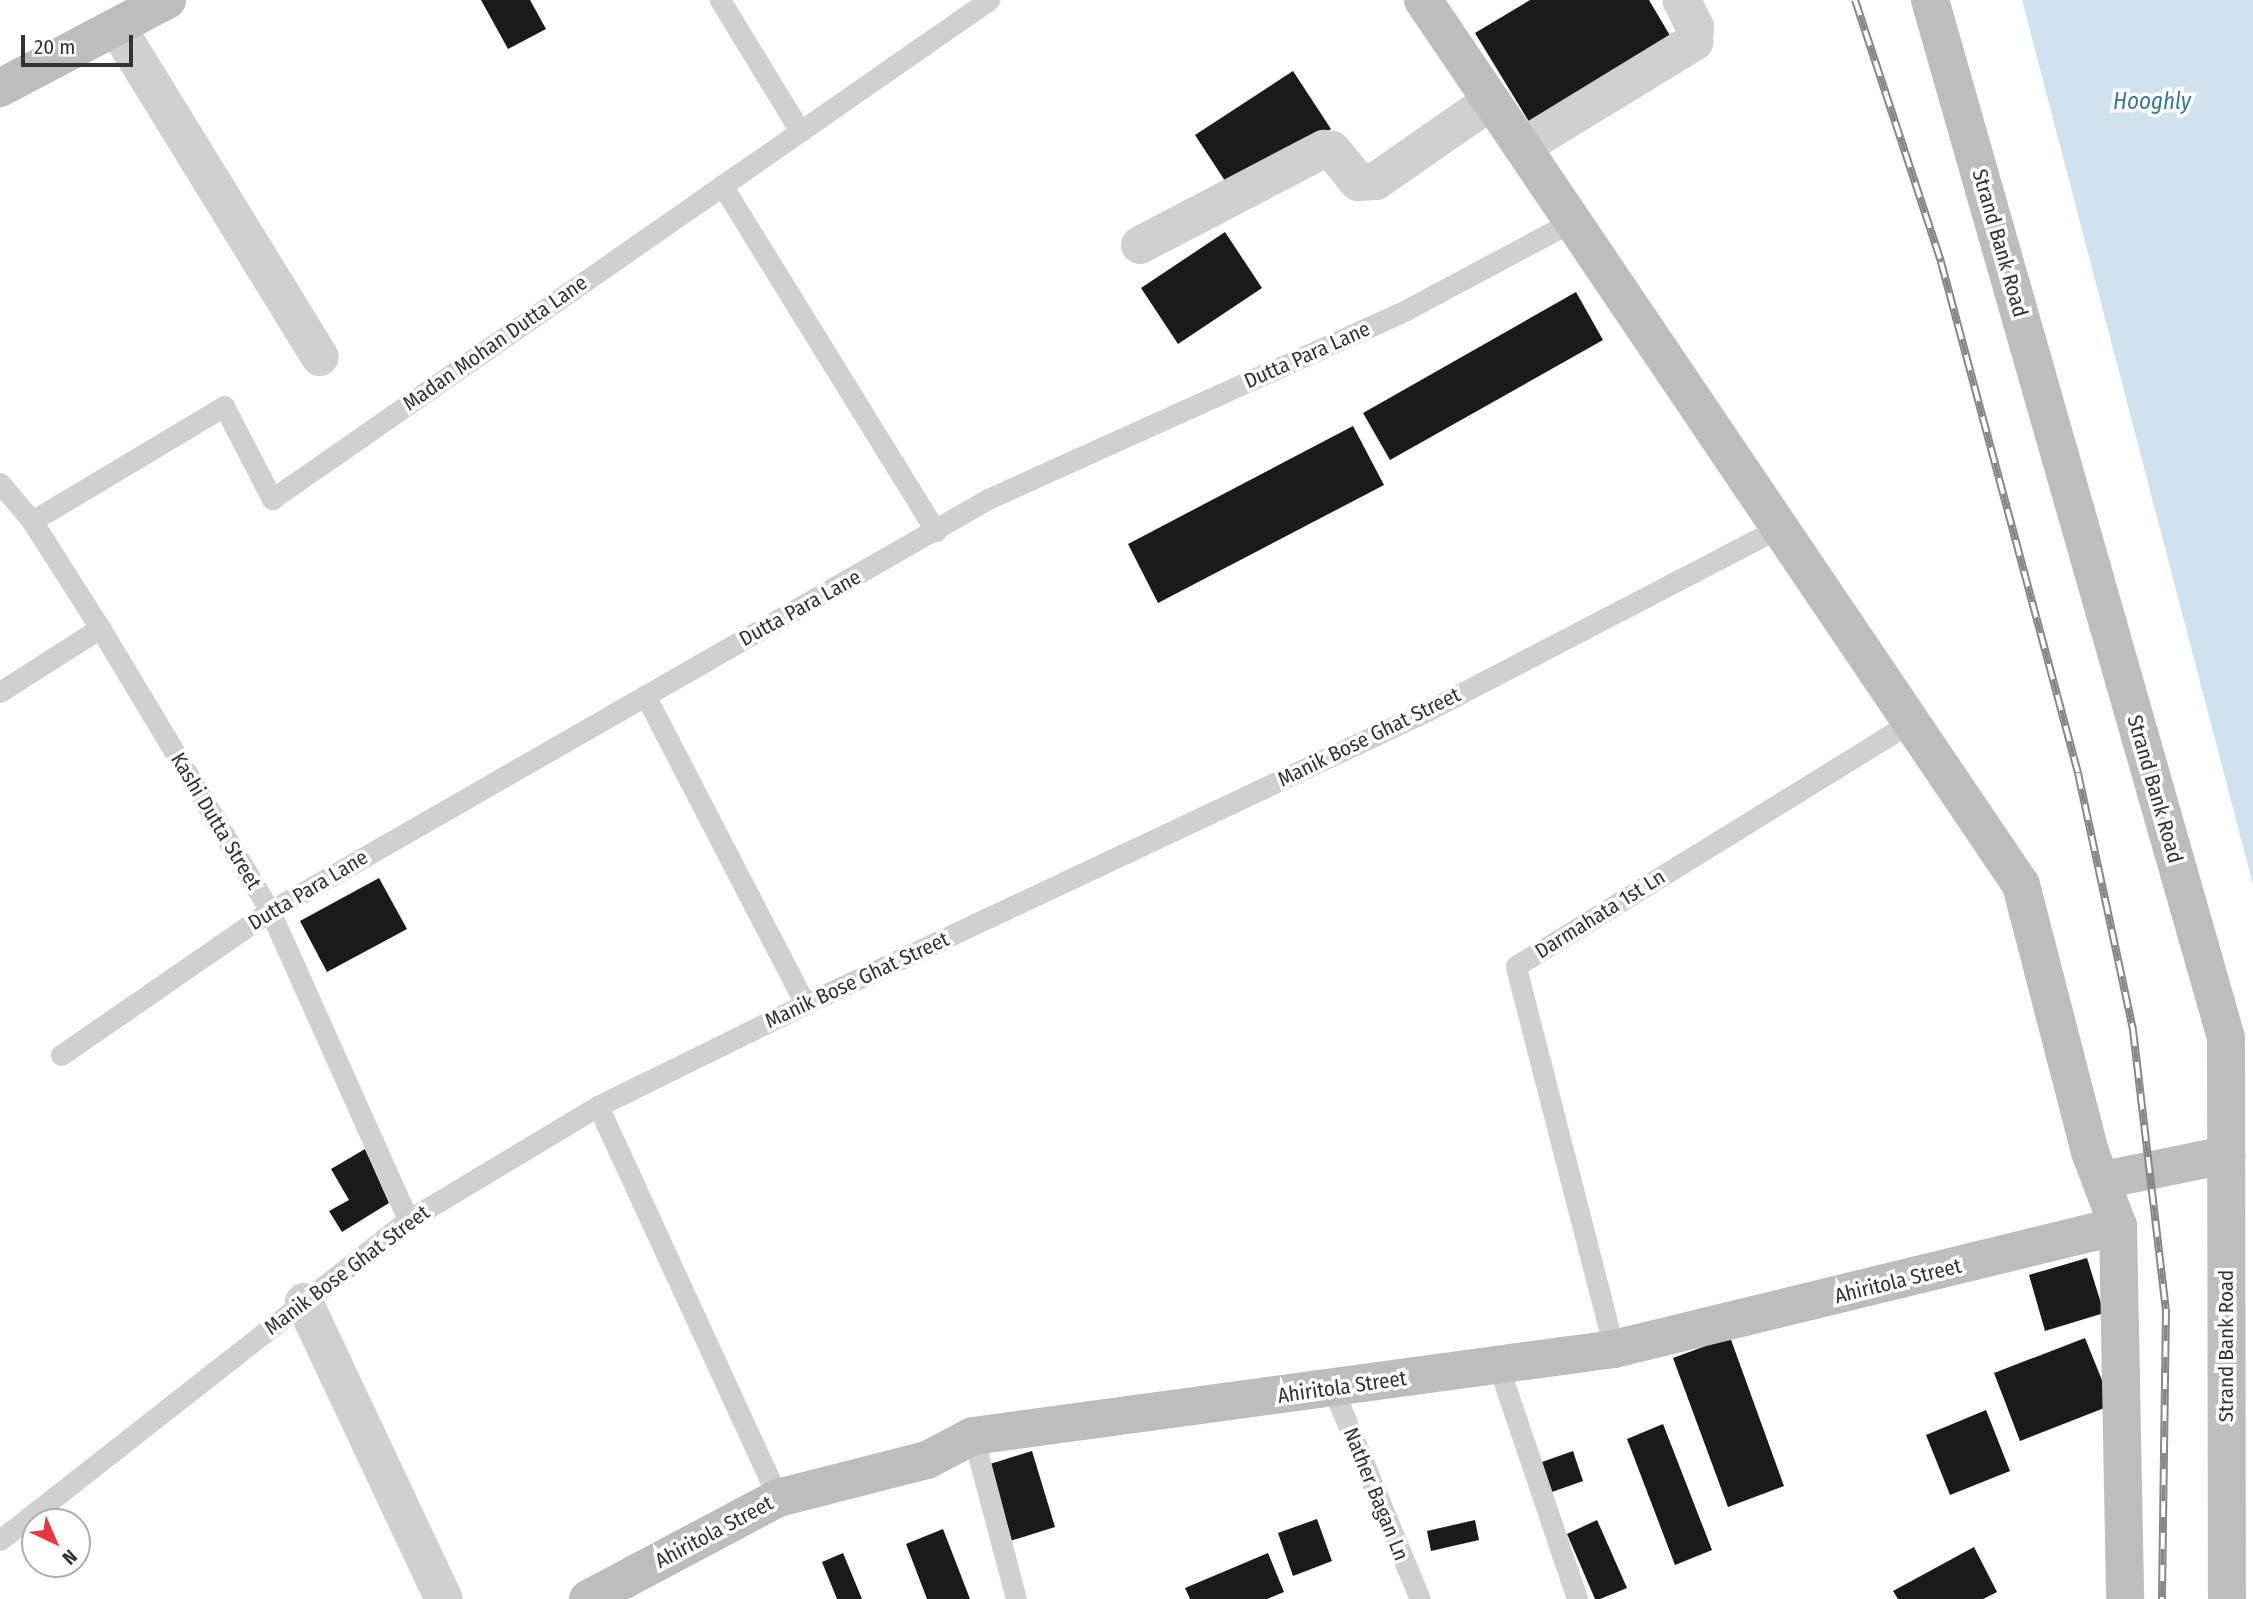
<!DOCTYPE html>
<style>
body{margin:0}
#map{position:relative;width:2253px;height:1599px;overflow:hidden;background:#fff;font-family:"Fira Sans Condensed",sans-serif}
div>[style]{position:absolute}
[style*='--x']{left:calc(var(--x)*1px);top:calc(var(--y)*1px);width:calc(var(--w)*1px);rotate:calc(var(--a)*1deg)}
.water>*{inset:0;background:#cfe2ee}
.building>*{inset:0;background:#1a1a1a}
.lane>*{height:21px;margin:-10.5px;padding:0 10.5px;transform-origin:10.5px;border-radius:10.5px;background:#d0d0d0}
.street>*{height:38px;margin:-19px;padding:0 19px;transform-origin:19px;border-radius:19px;background:#d0d0d0}
.secondary>*{height:38px;margin:-19px;padding:0 19px;transform-origin:19px;border-radius:19px;background:#bdbdbd}
.rail>*{height:8px;margin-top:-4px;transform-origin:0;background:repeating-linear-gradient(90deg,#fff 0 16px,#888 0 32px);box-sizing:border-box;border-block:2px solid #888}
span{translate:-50% -50%;white-space:nowrap;text-align:center;line-height:1.15;-webkit-text-stroke:7px #fff;paint-order:stroke}
.street-label{font-size:21px;color:#333}
.water-label{font-size:23px;color:#3f7597;font-style:italic}
.north{position:absolute;left:21px;top:1508px;width:70px;height:70px;box-sizing:border-box;background:#fff;border:2px solid #adadad;border-radius:50%;rotate:136deg;font-size:19px;font-weight:700;line-height:28px;text-align:center;color:#333}
.north::after{content:'';display:block;margin:auto;width:24px;height:32px;background:#e63946;clip-path:polygon(50% 0,100% 100%,50% 72%,0 100%)}
.scale{position:absolute;left:21px;top:35px;width:112px;height:32px;box-sizing:border-box;border:4px solid #333;border-top:0;padding-left:9px;font-size:21px;line-height:24px;white-space:nowrap;color:#333;-webkit-text-stroke:5px #fff;paint-order:stroke}
</style>
<div id="map">
<div class="water">
<i style="clip-path:polygon(2022px 0,2253px 0,2253px 885px)"></i>
</div>
<div class="building">
<i style="clip-path:polygon(481px 0,530px 0,546px 29px,508px 49px)"></i>
<i style="clip-path:polygon(1530px 0,1649px 0,1672px 39px,1531px 125px,1475px 33px)"></i>
<i style="clip-path:polygon(1293px 71px,1331px 129px,1233px 193px,1195px 135px)"></i>
<i style="clip-path:polygon(1225px 232px,1262px 288px,1178px 344px,1141px 288px)"></i>
<i style="clip-path:polygon(1576px 292px,1603px 340px,1390px 460px,1363px 413px)"></i>
<i style="clip-path:polygon(1353px 426px,1384px 485px,1158px 603px,1128px 544px)"></i>
<i style="clip-path:polygon(379px 878px,407px 929px,327px 972px,300px 921px)"></i>
<i style="clip-path:polygon(365px 1149px,389px 1203px,342px 1232px,329px 1211px,349px 1200px,331px 1169px)"></i>
<i style="clip-path:polygon(2087px 1258px,2104px 1313px,2045px 1331px,2029px 1275px)"></i>
<i style="clip-path:polygon(1730px 1337px,1784px 1486px,1728px 1507px,1673px 1358px)"></i>
<i style="clip-path:polygon(2085px 1338px,2112px 1405px,2020px 1441px,1994px 1373px)"></i>
<i style="clip-path:polygon(1986px 1410px,2010px 1471px,1950px 1495px,1926px 1435px)"></i>
<i style="clip-path:polygon(1663px 1424px,1712px 1550px,1675px 1565px,1627px 1439px)"></i>
<i style="clip-path:polygon(1032px 1451px,1055px 1527px,1010px 1541px,987px 1465px)"></i>
<i style="clip-path:polygon(1573px 1451px,1583px 1481px,1552px 1492px,1542px 1462px)"></i>
<i style="clip-path:polygon(1317px 1519px,1332px 1561px,1293px 1576px,1278px 1533px)"></i>
<i style="clip-path:polygon(1475px 1520px,1479px 1540px,1431px 1551px,1427px 1531px)"></i>
<i style="clip-path:polygon(1597px 1520px,1627px 1588px,1600px 1599px,1595px 1599px,1567px 1534px)"></i>
<i style="clip-path:polygon(943px 1529px,970px 1599px,927px 1599px,906px 1544px)"></i>
<i style="clip-path:polygon(1974px 1547px,1997px 1592px,1983px 1599px,1898px 1599px,1893px 1591px)"></i>
<i style="clip-path:polygon(843px 1553px,862px 1599px,837px 1599px,822px 1562px)"></i>
<i style="clip-path:polygon(1268px 1553px,1284px 1592px,1267px 1599px,1190px 1599px,1185px 1588px)"></i>
</div>
<div class="lane">
<i style="--x:720;--y:0;--w:153;--a:58.6"></i>
<i style="--x:722;--y:185;--w:407;--a:58.3"></i>
<i style="--x:0;--y:483;--w:50;--a:49.9"></i>
<i style="--x:32;--y:521;--w:127;--a:57.6"></i>
<i style="--x:100;--y:628;--w:330;--a:59"></i>
<i style="--x:270;--y:911;--w:338;--a:65.9"></i>
<i style="--x:32;--y:521;--w:224;--a:-30.9"></i>
<i style="--x:224;--y:406;--w:105;--a:62.7"></i>
<i style="--x:272;--y:499;--w:874;--a:-34.84"></i>
<i style="--x:0;--y:692;--w:119;--a:-32.6"></i>
<i style="--x:645;--y:695;--w:348;--a:62.6"></i>
<i style="--x:61;--y:1055;--w:254;--a:-34.6"></i>
<i style="--x:270;--y:911;--w:828;--a:-29.85"></i>
<i style="--x:988;--y:499;--w:459;--a:-24.3"></i>
<i style="--x:1406;--y:310;--w:189;--a:-28.1"></i>
<i style="--x:598;--y:1106;--w:431;--a:65.3"></i>
<i style="--x:1614;--y:1349;--w:395;--a:-104.4"></i>
<i style="--x:1516;--y:966;--w:467;--a:-31.7"></i>
<i style="--x:1498;--y:1365;--w:247;--a:71.3"></i>
<i style="--x:1333;--y:1389;--w:227;--a:67.5"></i>
<i style="--x:973;--y:1436;--w:169;--a:75.2"></i>
<i style="--x:0;--y:1540;--w:519;--a:-38.11"></i>
<i style="--x:408;--y:1220;--w:222;--a:-31"></i>
<i style="--x:598;--y:1106;--w:231;--a:-26.2"></i>
<i style="--x:805;--y:1004;--w:688;--a:-25.22"></i>
<i style="--x:1427;--y:711;--w:398;--a:-27.5"></i>
</div>
<div class="street">
<i style="--x:118;--y:29;--w:385;--a:58.4"></i>
<i style="--x:1522;--y:147;--w:202;--a:-31.4"></i>
<i style="--x:1694;--y:42;--w:15;--a:-86"></i>
<i style="--x:1695;--y:27;--w:30;--a:-117"></i>
<i style="--x:1140;--y:245;--w:208;--a:-27.6"></i>
<i style="--x:1324;--y:149;--w:8;--a:7"></i>
<i style="--x:1332;--y:150;--w:41;--a:50.9"></i>
<i style="--x:1358;--y:182;--w:18;--a:-3"></i>
<i style="--x:1376;--y:181;--w:140;--a:-34.8"></i>
<i style="--x:304;--y:1302;--w:328;--a:64.8"></i>
</div>
<div class="secondary">
<i style="--x:1423;--y:0;--w:1068;--a:55.95"></i>
<i style="--x:2021;--y:885;--w:276;--a:75.5"></i>
<i style="--x:2090;--y:1152;--w:79;--a:69.3"></i>
<i style="--x:2118;--y:1226;--w:373;--a:88.9"></i>
<i style="--x:1930;--y:0;--w:1079;--a:74.08"></i>
<i style="--x:2226;--y:1038;--w:561;--a:89.9"></i>
<i style="--x:0;--y:88;--w:189;--a:-27.8"></i>
<i style="--x:2103;--y:1180;--w:126;--a:-11.5"></i>
<i style="--x:588;--y:1599;--w:215;--a:-28"></i>
<i style="--x:778;--y:1498;--w:154;--a:-14.3"></i>
<i style="--x:927;--y:1460;--w:52;--a:-27.6"></i>
<i style="--x:973;--y:1436;--w:647;--a:-7.73"></i>
<i style="--x:1614;--y:1349;--w:519;--a:-13.71"></i>
</div>
<div class="rail">
<i style="--x:1855;--y:0;--w:276;--a:71.8"></i>
<i style="--x:1941;--y:262;--w:529;--a:74.99"></i>
<i style="--x:2078;--y:773;--w:263;--a:77.9"></i>
<i style="--x:2133;--y:1030;--w:281;--a:83.3"></i>
<i style="--x:2166;--y:1309;--w:290;--a:90.8"></i>
</div>
<div class="street-label">
<span style="left:2000px;top:243px;rotate:74deg">Strand Bank Road</span>
<span style="left:495px;top:343px;rotate:-35deg">Madan Mohan Dutta Lane</span>
<span style="left:1307px;top:355px;rotate:-24deg">Dutta Para Lane</span>
<span style="left:800px;top:608px;rotate:-29deg">Dutta Para Lane</span>
<span style="left:1369px;top:737px;rotate:-26deg">Manik Bose Ghat Street</span>
<span style="left:2155px;top:789px;rotate:74deg">Strand Bank Road</span>
<span style="left:216px;top:821px;rotate:59deg">Kashi Dutta Street</span>
<span style="left:308px;top:890px;rotate:-31deg">Dutta Para Lane</span>
<span style="left:1600px;top:914px;rotate:-32deg">Darmahata 1st Ln</span>
<span style="left:857px;top:980px;rotate:-25deg">Manik Bose Ghat Street</span>
<span style="left:347px;top:1270px;rotate:-37deg">Manik Bose Ghat Street</span>
<span style="left:1898px;top:1281px;rotate:-14deg">Ahiritola Street</span>
<span style="left:2226px;top:1346px;rotate:-90deg">Strand Bank Road</span>
<span style="left:1342px;top:1387px;rotate:-8deg">Ahiritola Street</span>
<span style="left:1376px;top:1494px;rotate:68deg">Nather Bagan Ln</span>
<span style="left:714px;top:1532px;rotate:-28deg">Ahiritola Street</span>
</div>
<div class="water-label">
<span style="left:2152px;top:101px">Hooghly</span>
</div>
<div class="north">N</div>
<div class="scale">20 m</div>
</div>
